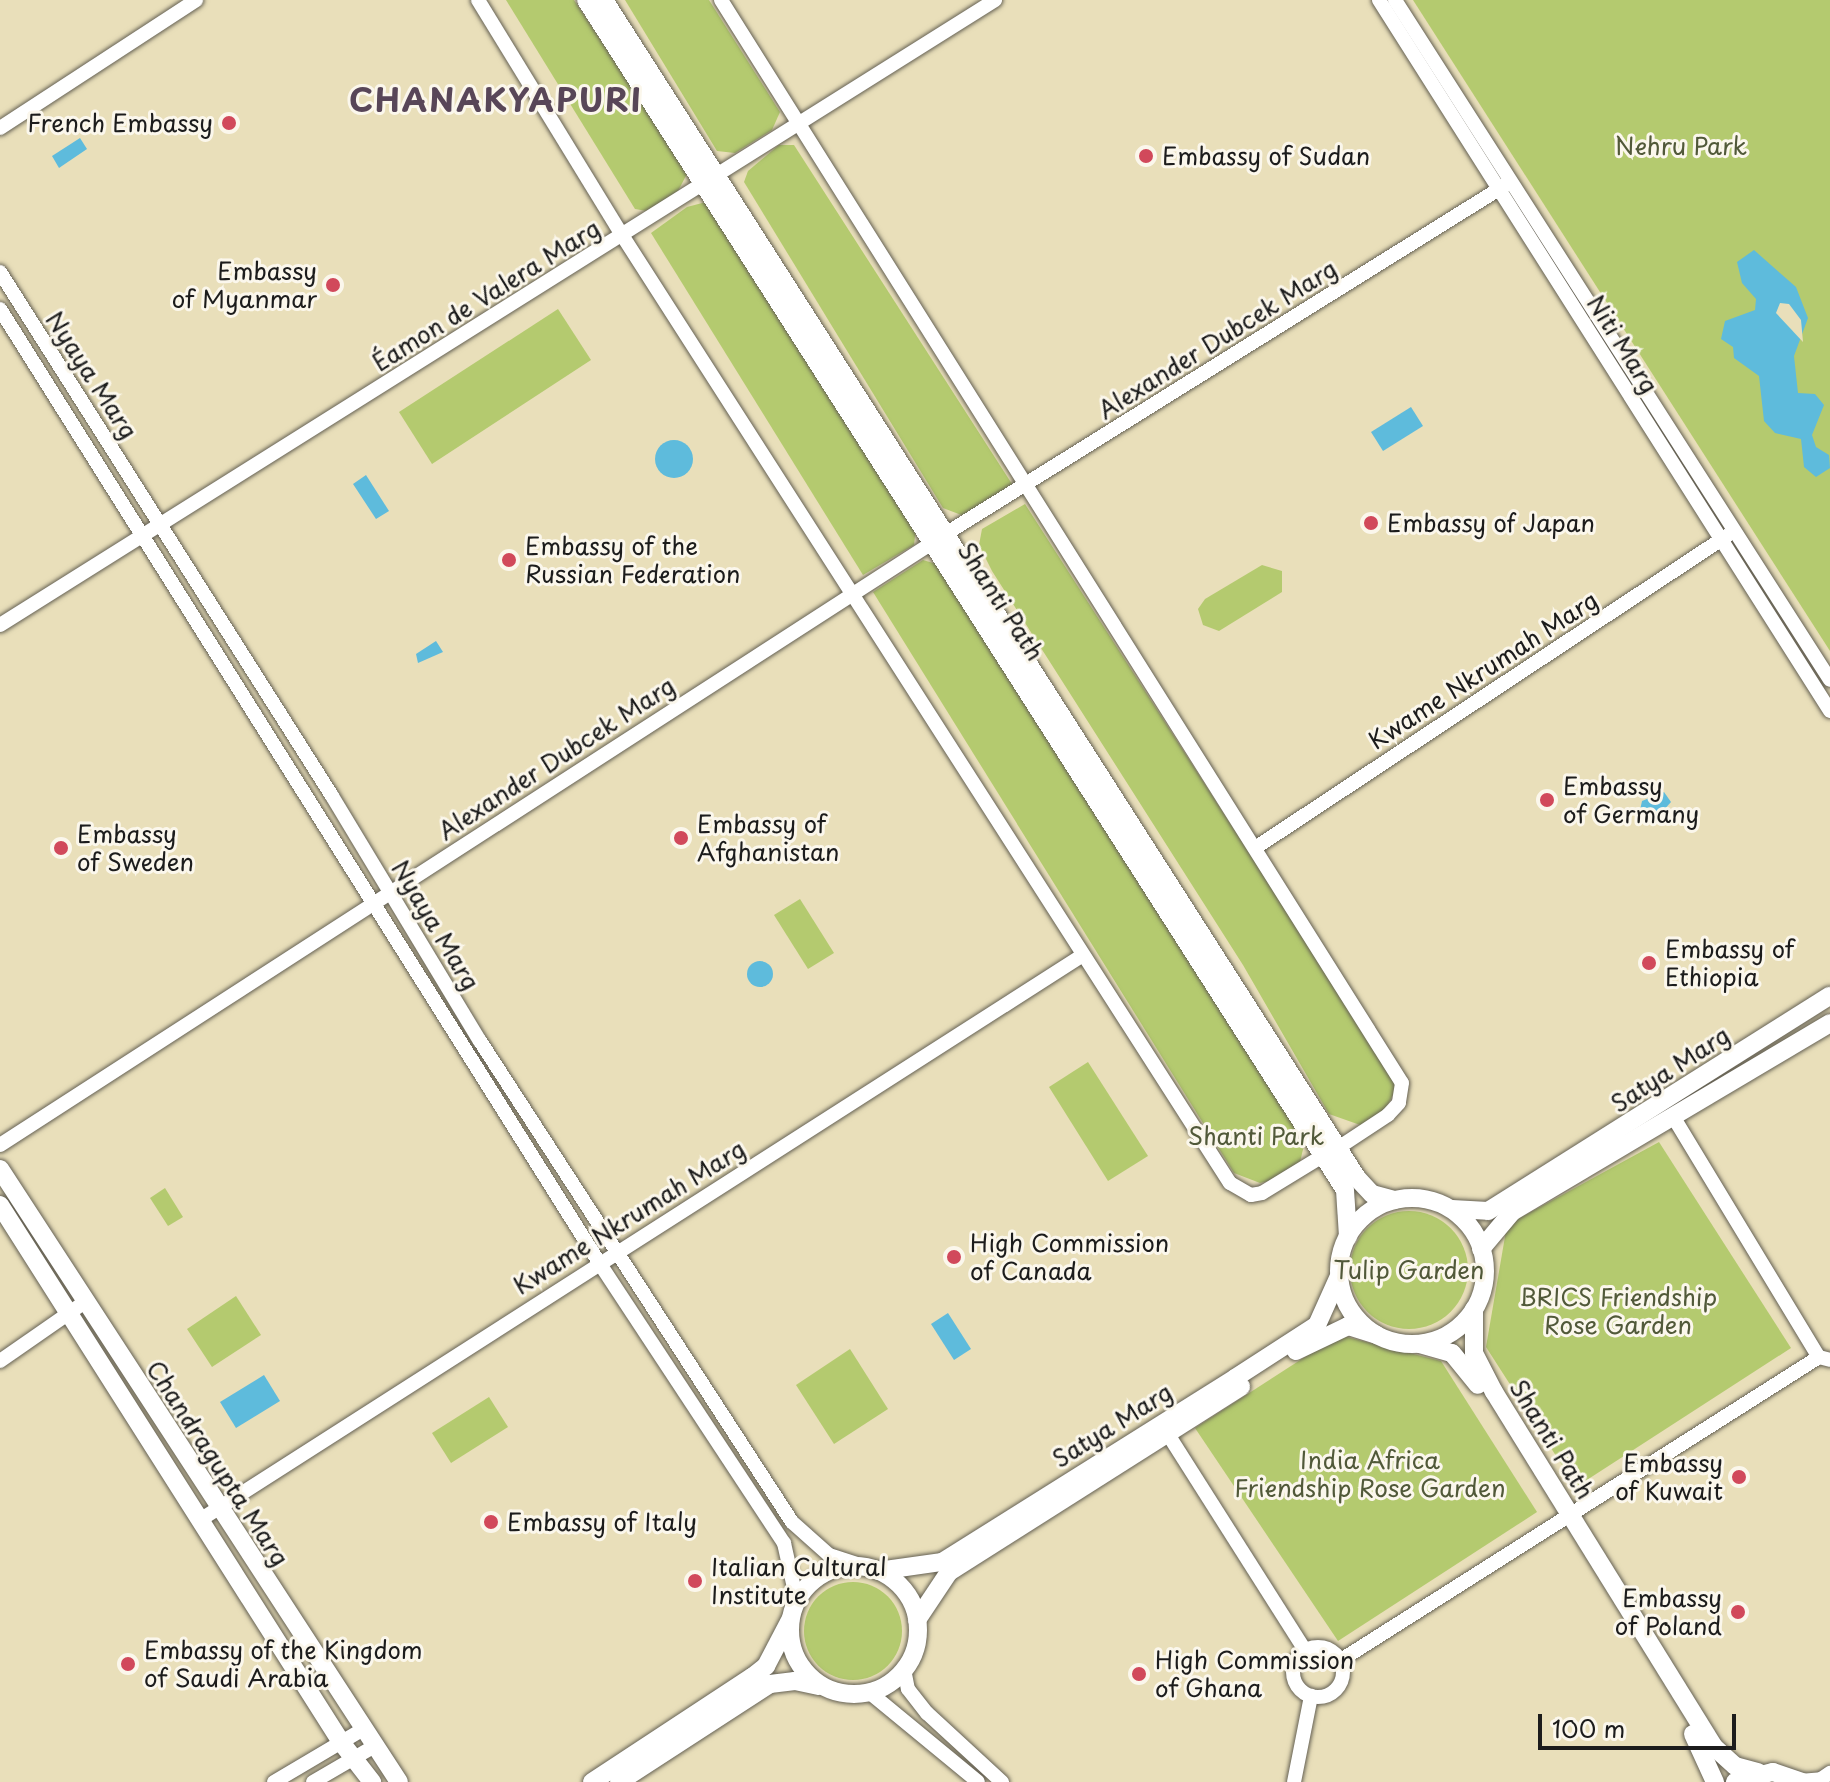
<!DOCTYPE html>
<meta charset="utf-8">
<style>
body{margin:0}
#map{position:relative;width:1830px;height:1782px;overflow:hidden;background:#e9dfba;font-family:"Playpen Sans",sans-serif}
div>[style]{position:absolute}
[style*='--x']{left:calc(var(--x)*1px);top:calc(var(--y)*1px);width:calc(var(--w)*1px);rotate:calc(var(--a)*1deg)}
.green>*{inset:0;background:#b4ca6f}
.round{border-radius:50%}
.water>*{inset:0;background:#5ebbdc}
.pier>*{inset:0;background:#e9dfba}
.roads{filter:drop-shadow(0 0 2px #646053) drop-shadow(0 0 2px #646053)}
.minor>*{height:14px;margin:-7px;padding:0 7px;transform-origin:7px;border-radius:7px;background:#fff}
.minor>.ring{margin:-7px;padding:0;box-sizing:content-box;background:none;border:14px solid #fff;border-radius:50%}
.major>*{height:18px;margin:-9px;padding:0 9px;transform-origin:9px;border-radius:9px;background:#fff}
.major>.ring{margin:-9px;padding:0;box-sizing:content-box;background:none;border:18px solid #fff;border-radius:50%}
.dots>*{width:22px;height:22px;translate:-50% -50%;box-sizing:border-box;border:4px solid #fbf7ec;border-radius:50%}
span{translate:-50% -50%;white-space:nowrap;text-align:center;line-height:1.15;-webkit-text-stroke:6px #fbf7ec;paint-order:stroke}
.poi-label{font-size:24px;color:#1c1c1c}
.right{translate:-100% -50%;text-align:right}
.left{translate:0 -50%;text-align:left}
.park-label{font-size:24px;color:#515939}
.street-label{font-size:24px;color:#1c1c1c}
.district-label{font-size:32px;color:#584658;font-weight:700;letter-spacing:2px}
.scale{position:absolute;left:1538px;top:1714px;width:198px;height:36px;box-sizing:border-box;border:4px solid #1c1c1c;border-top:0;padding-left:10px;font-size:24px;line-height:28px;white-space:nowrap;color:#1c1c1c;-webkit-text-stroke:6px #fbf7ec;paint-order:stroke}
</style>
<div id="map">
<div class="green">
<i style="clip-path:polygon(506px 0,574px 0,688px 172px,678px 191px,647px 211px,635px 209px)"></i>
<i style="clip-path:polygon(625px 0,709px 0,780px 112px,772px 130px,735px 153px,717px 151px)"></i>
<i style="clip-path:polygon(1413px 0,1830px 0,1830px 651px,1771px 559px)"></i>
<i style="clip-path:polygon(779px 145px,794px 145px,1012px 484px,964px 516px,943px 508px,744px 182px,748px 171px)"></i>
<i style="clip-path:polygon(706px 202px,916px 527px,914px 545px,863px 575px,651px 233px,687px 207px)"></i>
<i style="clip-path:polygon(558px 309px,591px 360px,432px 464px,399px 412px)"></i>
<i style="clip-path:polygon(1025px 504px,1398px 1085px,1382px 1116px,1363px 1126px,1329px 1114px,1243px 965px,992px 571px,979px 545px,982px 529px)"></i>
<i style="clip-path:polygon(923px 560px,943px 566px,1305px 1141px,1300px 1162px,1286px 1177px,1260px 1183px,1234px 1173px,873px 592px)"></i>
<i style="clip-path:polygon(1262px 565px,1282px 571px,1282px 592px,1219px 631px,1203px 625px,1198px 609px,1205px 599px)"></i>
<i style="clip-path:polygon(800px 899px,834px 953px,808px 969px,774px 915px)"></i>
<i style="clip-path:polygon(1088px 1062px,1148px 1156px,1108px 1181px,1049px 1087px)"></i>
<i style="clip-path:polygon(1659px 1142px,1791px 1348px,1576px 1487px,1486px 1347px,1507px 1225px)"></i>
<i style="clip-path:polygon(165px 1188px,183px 1217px,168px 1226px,150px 1198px)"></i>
<i class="round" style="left:1350px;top:1211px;width:118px;height:118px"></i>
<i style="clip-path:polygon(236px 1296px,261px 1335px,212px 1367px,187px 1329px)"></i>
<i style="clip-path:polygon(1339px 1335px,1441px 1361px,1537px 1512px,1338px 1641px,1195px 1428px)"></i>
<i style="clip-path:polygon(850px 1349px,888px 1409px,834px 1444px,796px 1385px)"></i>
<i style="clip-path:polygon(489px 1397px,508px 1427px,451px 1463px,432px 1433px)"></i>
<i class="round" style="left:804px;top:1582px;width:98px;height:98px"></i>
</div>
<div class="water">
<i style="clip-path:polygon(80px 138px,87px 149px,59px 168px,52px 156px)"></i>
<i style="clip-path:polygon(1754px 250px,1796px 287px,1808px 318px,1794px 356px,1798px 393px,1815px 394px,1824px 405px,1812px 435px,1816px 447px,1829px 455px,1830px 468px,1816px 477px,1804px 467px,1801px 439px,1775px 433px,1764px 421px,1759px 376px,1734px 358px,1733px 347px,1721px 339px,1725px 321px,1755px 310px,1756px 299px,1742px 283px,1737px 262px)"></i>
<i style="clip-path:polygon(1411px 407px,1423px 426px,1383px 451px,1371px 432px)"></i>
<i class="round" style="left:655px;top:440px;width:38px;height:38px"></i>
<i style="clip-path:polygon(366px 475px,389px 511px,376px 519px,353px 484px)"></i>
<i style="clip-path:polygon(436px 641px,443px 652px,418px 663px,416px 654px)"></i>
<i style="clip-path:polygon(1664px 792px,1671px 802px,1663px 811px,1639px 815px,1642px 801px)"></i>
<i class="round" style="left:747px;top:961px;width:26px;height:26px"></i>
<i style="clip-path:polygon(948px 1313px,971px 1349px,954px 1360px,931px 1324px)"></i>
<i style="clip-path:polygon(264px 1375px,280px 1401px,236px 1428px,220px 1402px)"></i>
</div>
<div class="pier">
<i style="clip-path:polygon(1780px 303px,1789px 304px,1801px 320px,1803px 342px,1776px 313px)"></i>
</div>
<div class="roads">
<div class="minor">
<i style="--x:478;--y:0;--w:276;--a:58.5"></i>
<i style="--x:622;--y:235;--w:1126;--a:57.33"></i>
<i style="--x:1230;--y:1183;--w:24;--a:30"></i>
<i style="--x:1251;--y:1195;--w:11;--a:-10"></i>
<i style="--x:1262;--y:1193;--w:69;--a:-31.4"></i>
<i style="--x:721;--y:0;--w:1279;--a:57.84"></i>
<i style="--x:1402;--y:1083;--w:20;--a:99"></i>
<i style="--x:1399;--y:1103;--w:16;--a:133"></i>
<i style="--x:1388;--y:1115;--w:60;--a:146.6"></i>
<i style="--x:1379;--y:0;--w:842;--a:57.61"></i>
<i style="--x:1395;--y:0;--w:807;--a:57.39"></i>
<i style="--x:0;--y:128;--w:234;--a:-33.1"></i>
<i style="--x:0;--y:272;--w:620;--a:57.64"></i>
<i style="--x:332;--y:796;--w:286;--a:58.9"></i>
<i style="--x:480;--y:1041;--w:573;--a:57.03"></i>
<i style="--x:792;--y:1522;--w:50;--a:41.7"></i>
<i style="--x:829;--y:1555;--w:38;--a:18"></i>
<i style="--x:0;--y:309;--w:1124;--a:57.86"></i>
<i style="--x:598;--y:1261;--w:338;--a:56.6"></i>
<i style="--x:784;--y:1543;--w:59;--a:77.4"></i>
<i style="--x:947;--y:533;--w:660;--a:-31.93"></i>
<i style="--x:0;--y:625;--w:1175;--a:-32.13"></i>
<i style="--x:1255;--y:848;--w:567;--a:-33.49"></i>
<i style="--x:1674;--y:1118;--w:280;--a:58.8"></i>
<i style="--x:1819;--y:1357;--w:11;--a:15"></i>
<i style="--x:0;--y:1145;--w:1113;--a:-32.86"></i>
<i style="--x:0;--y:1361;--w:103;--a:-34.8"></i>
<i style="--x:1169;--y:1436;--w:254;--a:57.6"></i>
<i style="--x:200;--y:1520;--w:1048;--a:-32.61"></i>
<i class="ring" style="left:1293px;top:1647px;width:36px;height:36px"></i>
<i style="--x:1341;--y:1660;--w:566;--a:-32.37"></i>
<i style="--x:904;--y:1669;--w:20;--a:79"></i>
<i style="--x:908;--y:1689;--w:31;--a:52"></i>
<i style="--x:927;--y:1713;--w:102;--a:42.6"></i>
<i style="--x:869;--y:1692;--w:141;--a:39.5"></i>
<i style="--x:1800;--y:1781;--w:21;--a:-5"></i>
<i style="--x:1821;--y:1779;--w:11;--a:-34"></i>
<i style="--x:274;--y:1782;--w:102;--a:-30.6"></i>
<i style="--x:313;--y:1782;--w:69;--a:-30.3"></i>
<i style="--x:1294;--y:1782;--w:88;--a:-78.8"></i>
</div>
<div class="major">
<i style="--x:586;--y:0;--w:1411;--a:57.47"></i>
<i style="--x:1345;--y:1190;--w:47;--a:86.3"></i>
<i style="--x:604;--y:0;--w:1398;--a:57.41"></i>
<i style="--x:1357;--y:1178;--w:22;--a:47"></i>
<i style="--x:1372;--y:1194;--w:23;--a:15"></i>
<i style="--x:0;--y:1169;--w:731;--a:56.94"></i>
<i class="ring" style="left:1339px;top:1198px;width:128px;height:128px"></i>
<i style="--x:0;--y:1205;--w:636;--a:57.58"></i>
<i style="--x:341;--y:1742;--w:51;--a:52.2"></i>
<i style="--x:1452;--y:1209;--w:36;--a:3"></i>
<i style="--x:1488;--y:1211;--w:404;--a:-32.2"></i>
<i style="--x:1481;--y:1249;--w:48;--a:-50"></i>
<i style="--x:1512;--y:1212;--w:370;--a:-30.7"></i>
<i style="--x:1474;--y:1309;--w:44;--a:90"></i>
<i style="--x:1474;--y:1353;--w:44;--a:62.9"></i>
<i style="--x:1494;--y:1392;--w:418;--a:58.2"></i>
<i style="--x:1714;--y:1747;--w:28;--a:42"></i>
<i style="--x:1735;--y:1766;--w:24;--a:15"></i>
<i style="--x:1420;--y:1344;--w:33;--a:16"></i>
<i style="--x:1452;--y:1353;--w:41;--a:50.9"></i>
<i style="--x:1296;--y:1351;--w:58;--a:-25.7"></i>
<i style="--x:1348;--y:1326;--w:30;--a:17"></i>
<i class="ring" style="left:790px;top:1566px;width:110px;height:110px"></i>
<i style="--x:878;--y:1571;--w:65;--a:-8"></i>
<i style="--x:942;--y:1562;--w:346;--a:-32.1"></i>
<i style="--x:1235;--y:1378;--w:98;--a:-32.9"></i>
<i style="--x:1317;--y:1325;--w:54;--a:-65.8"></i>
<i style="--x:917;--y:1620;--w:58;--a:-56.3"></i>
<i style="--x:949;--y:1572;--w:346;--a:-32.4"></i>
<i style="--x:1693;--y:1734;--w:53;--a:65.4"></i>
<i style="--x:592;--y:1782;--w:191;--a:-33.3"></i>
<i style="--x:752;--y:1677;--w:18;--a:-38"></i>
<i style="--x:766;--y:1666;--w:52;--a:-62.4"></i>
<i style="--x:619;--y:1782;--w:180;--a:-33"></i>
<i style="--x:770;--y:1684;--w:25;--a:-7"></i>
<i style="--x:795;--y:1681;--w:24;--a:12"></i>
<i style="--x:1735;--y:1782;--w:39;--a:-15"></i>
<i style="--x:1773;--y:1772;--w:31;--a:19"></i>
</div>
</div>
<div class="dots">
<i style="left:229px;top:123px;background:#d1495b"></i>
<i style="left:1146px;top:156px;background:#d1495b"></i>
<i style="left:333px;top:285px;background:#d1495b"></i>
<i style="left:1371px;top:523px;background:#d1495b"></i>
<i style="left:509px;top:560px;background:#d1495b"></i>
<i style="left:1547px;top:800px;background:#d1495b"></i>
<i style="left:681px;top:838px;background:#d1495b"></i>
<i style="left:61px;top:848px;background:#d1495b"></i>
<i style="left:1649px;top:963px;background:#d1495b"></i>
<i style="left:954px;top:1257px;background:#d1495b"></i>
<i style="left:1739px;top:1477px;background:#d1495b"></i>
<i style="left:491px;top:1522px;background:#d1495b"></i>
<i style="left:695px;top:1581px;background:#d1495b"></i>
<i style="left:1738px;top:1612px;background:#d1495b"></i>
<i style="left:128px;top:1664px;background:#d1495b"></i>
<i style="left:1139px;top:1674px;background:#d1495b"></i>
</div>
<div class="poi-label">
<span class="right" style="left:213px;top:123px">French Embassy</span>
<span class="left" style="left:1162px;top:156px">Embassy of Sudan</span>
<span class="right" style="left:317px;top:285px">Embassy<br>of Myanmar</span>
<span class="left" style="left:1387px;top:523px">Embassy of Japan</span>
<span class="left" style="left:525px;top:560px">Embassy of the<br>Russian Federation</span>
<span class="left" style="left:1563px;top:800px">Embassy<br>of Germany</span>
<span class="left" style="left:697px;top:838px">Embassy of<br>Afghanistan</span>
<span class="left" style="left:77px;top:848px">Embassy<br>of Sweden</span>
<span class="left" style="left:1665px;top:963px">Embassy of<br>Ethiopia</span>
<span class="left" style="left:970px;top:1257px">High Commission<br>of Canada</span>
<span class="right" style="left:1723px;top:1477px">Embassy<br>of Kuwait</span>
<span class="left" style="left:507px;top:1522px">Embassy of Italy</span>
<span class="left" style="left:711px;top:1581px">Italian Cultural<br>Institute</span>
<span class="right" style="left:1722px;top:1612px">Embassy<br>of Poland</span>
<span class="left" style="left:144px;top:1664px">Embassy of the Kingdom<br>of Saudi Arabia</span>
<span class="left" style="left:1155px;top:1674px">High Commission<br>of Ghana</span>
</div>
<div class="park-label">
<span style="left:1681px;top:146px">Nehru Park</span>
<span style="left:1256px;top:1136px">Shanti Park</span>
<span style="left:1409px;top:1270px">Tulip Garden</span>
<span style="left:1618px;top:1311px">BRICS Friendship<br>Rose Garden</span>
<span style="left:1370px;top:1474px">India Africa<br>Friendship Rose Garden</span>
</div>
<div class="street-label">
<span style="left:486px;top:295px;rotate:-32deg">Éamon de Valera Marg</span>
<span style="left:1217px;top:339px;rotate:-32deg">Alexander Dubcek Marg</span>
<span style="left:1623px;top:344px;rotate:58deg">Niti Marg</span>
<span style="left:92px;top:375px;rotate:57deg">Nyaya Marg</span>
<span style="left:1001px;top:601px;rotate:57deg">Shanti Path</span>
<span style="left:1483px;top:670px;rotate:-33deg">Kwame Nkrumah Marg</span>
<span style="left:556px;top:758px;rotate:-33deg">Alexander Dubcek Marg</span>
<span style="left:436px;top:925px;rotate:59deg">Nyaya Marg</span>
<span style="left:1670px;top:1069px;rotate:-33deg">Satya Marg</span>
<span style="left:629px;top:1217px;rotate:-32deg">Kwame Nkrumah Marg</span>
<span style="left:1112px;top:1425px;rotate:-32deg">Satya Marg</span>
<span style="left:1552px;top:1439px;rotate:58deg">Shanti Path</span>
<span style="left:218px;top:1463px;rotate:57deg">Chandragupta Marg</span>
</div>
<div class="district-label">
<span style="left:496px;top:99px">CHANAKYAPURI</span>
</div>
<div class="scale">100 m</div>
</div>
